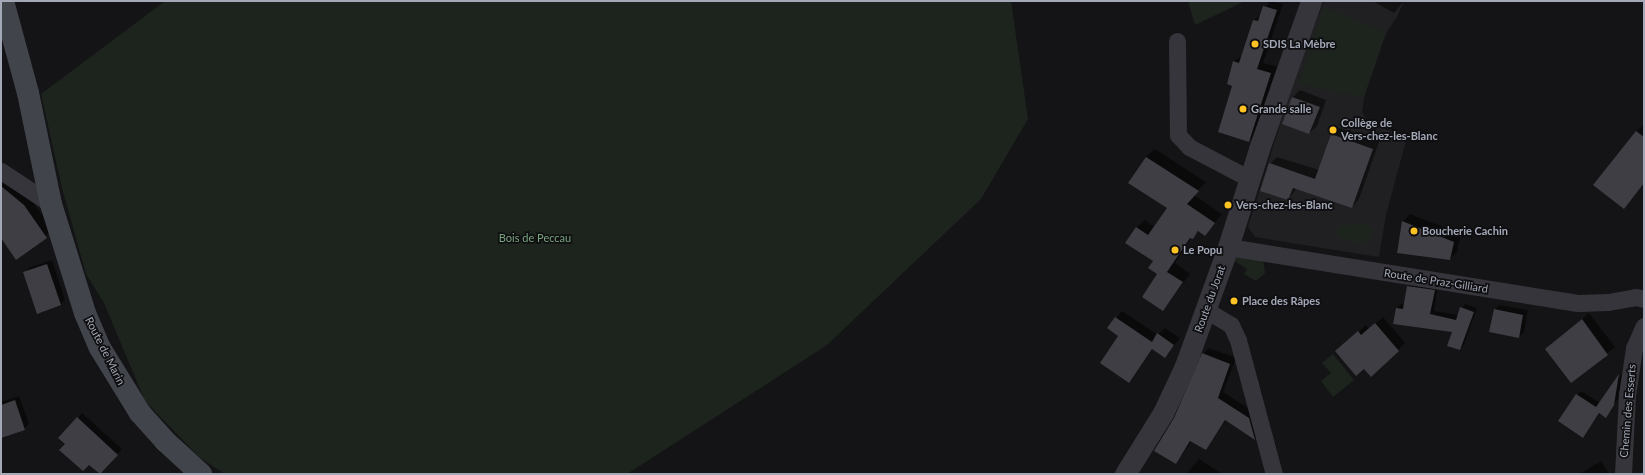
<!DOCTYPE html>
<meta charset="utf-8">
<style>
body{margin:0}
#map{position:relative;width:1645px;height:475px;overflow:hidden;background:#141416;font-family:Lato,sans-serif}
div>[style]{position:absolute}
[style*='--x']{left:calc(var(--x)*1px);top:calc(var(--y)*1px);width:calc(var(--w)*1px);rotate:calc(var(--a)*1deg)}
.built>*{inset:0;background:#202023}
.green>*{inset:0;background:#1c241d}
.shadow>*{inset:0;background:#0007}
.building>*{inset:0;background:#3e3e44}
.minor>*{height:17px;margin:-8.5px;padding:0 8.5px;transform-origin:8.5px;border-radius:8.5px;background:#35353b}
.tertiary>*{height:21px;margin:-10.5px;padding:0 10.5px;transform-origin:10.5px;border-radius:10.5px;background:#35353b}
.secondary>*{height:22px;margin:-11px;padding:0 11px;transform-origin:11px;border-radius:11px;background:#42444c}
.dots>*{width:11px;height:11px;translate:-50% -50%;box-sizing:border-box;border:2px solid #0f0f11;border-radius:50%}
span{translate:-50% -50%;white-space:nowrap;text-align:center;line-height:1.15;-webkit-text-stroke:3.5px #0f0f11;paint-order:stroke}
.poi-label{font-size:11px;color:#a4a9b8;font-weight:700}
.left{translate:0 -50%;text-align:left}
.park-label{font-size:11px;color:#79a57f}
.street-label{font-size:11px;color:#a4a9b8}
.frame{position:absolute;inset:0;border:2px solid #a4a9b8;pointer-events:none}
</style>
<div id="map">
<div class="built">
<i style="clip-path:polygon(1324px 1px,1404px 1px,1397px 17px,1386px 33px,1364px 97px,1362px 112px,1368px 123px,1407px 137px,1386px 215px,1379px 257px,1255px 237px,1248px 227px,1300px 61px)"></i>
</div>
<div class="green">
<i style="clip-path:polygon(165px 1px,1011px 1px,1028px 119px,981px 199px,827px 345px,627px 474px,225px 474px,199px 457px,145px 401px,104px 303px,86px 274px,62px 188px,41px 94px)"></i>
<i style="clip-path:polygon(1188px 1px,1245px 1px,1195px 25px)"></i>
<i style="clip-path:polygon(1324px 7px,1386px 33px,1364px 97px,1299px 84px)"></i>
<i style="clip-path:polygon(1366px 224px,1372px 228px,1372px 234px,1370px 241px,1360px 245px,1339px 237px,1336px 232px,1339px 226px)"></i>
<i style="clip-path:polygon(1237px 257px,1263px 260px,1265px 273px,1256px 281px,1244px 274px,1247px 269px,1232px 259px)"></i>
<i style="clip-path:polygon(1333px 354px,1354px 380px,1333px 397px,1321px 381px,1331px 373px,1322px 363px)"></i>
</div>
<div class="shadow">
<i style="clip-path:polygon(1270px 1px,1283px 4px,1263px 63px,1277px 67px,1255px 134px,1249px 141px,1233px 85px,1228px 83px,1234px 61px,1242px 56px,1254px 20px,1262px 14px)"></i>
<i style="clip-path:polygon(1373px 1px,1404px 1px,1394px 13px)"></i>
<i style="clip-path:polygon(1300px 90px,1326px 100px,1317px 126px,1309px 133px,1293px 97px)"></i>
<i style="clip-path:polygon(1643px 125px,1644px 183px,1595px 185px,1637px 131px)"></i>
<i style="clip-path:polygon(1339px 128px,1379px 142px,1359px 199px,1352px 207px,1297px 188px,1288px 199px,1270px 164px,1277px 157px,1319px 170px,1331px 135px)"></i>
<i style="clip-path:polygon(1155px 149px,1206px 182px,1194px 195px,1222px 214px,1205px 235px,1200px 231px,1192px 237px,1175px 263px,1190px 274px,1163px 310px,1159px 274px,1136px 228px,1145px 220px,1155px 227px,1168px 208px,1146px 157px)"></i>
<i style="clip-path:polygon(5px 177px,31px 199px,53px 230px,16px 258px,1px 237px,1px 181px)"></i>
<i style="clip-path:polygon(1410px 214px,1461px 234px,1457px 252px,1450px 259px,1398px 252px,1403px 221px)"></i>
<i style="clip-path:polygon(52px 260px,65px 300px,61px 304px,24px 273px,29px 268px)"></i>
<i style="clip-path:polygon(1412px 282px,1438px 286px,1434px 311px,1458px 315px,1465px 304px,1477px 308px,1464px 345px,1460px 349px,1453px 331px,1397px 308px,1401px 304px,1405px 305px,1408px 286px)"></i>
<i style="clip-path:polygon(1499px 305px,1528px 310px,1524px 332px,1519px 337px,1495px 310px)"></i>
<i style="clip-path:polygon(1122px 311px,1158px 335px,1165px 328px,1180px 338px,1165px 357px,1153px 349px,1129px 382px,1120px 336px,1108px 328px)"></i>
<i style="clip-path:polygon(1589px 313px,1615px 347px,1571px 381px,1547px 349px)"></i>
<i style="clip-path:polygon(1383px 317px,1405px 343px,1398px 350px,1365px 368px,1336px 351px,1366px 325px,1369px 329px)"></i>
<i style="clip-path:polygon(1209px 348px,1236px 358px,1223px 392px,1254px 412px,1260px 433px,1254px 439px,1226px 420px,1206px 449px,1192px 441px,1176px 463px,1175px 419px,1203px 354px)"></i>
<i style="clip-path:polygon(1623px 372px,1618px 399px,1606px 416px,1600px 413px,1583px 436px,1577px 395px,1581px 391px,1600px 403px)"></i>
<i style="clip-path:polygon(19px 396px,29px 424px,24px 429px,1px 437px,1px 402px)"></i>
<i style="clip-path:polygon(82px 413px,122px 449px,105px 468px,66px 444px,78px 418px)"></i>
<i style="clip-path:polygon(1199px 459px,1222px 474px,1186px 474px)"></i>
<i style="clip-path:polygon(1601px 461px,1609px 474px,1580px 474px,1581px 473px)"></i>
</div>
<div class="building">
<i style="clip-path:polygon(1263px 6px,1277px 10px,1257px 69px,1271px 73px,1249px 142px,1218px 132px,1232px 86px,1227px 84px,1233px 61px,1239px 63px,1253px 20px,1258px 21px)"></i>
<i style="clip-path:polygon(1292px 97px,1320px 107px,1309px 134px,1282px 124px)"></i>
<i style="clip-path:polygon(1636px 131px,1644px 137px,1644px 183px,1624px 209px,1593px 185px)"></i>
<i style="clip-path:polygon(1331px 134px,1373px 149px,1352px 208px,1293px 188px,1288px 200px,1260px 191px,1269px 163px,1315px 179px)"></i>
<i style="clip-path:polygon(1146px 157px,1199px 191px,1187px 204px,1215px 223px,1205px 236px,1198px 231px,1193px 239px,1190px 238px,1167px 272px,1183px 282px,1163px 311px,1142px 297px,1157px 274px,1148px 268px,1153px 261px,1125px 243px,1136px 227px,1148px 235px,1167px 208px,1128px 183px)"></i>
<i style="clip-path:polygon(1px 186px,24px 205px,47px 238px,16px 260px,1px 238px)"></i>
<i style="clip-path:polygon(1402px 221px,1454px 242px,1450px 260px,1397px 253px)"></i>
<i style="clip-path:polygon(47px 264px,61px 305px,37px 314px,23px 272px)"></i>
<i style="clip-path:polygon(1407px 286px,1435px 290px,1430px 314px,1456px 320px,1460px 307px,1474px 312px,1460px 350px,1447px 346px,1452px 332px,1393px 324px,1396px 308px,1403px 309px)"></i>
<i style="clip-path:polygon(1494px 309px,1523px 315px,1519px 338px,1489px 332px)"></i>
<i style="clip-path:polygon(1115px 317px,1152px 342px,1157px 333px,1174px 345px,1165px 358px,1152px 349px,1129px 383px,1100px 363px,1118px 336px,1107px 328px)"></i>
<i style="clip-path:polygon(1582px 319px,1608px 355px,1571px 383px,1545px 349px)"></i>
<i style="clip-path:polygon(1375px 323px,1399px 351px,1371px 377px,1364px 369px,1356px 376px,1335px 351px,1358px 331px,1361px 335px)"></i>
<i style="clip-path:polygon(1202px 353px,1230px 364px,1218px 398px,1249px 418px,1255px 440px,1225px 420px,1206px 450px,1190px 441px,1176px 464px,1154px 451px,1174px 418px)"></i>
<i style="clip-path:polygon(1619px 374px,1614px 405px,1606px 418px,1599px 413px,1583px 438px,1558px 421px,1576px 394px,1596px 407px)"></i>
<i style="clip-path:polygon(15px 400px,25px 430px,1px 438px,1px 405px)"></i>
<i style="clip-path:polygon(77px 417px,118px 455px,100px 474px,89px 465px,83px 471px,59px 450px,65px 444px,58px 438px)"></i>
</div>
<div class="minor">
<i style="--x:1177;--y:41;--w:94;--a:89.4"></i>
<i style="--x:1178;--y:135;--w:16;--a:47"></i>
<i style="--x:1189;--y:147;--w:69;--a:27.7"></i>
<i style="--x:1;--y:171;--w:60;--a:33.4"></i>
<i style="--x:1228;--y:247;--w:354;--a:9.1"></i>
<i style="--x:1578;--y:303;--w:30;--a:-2"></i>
<i style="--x:1608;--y:302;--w:28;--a:-10"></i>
<i style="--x:1636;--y:297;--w:8;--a:14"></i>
<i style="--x:1206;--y:310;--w:29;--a:31"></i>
<i style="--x:1231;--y:325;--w:17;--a:65"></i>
<i style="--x:1238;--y:340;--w:139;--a:75"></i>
<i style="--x:1623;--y:474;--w:79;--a:-87.1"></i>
<i style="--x:1627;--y:395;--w:48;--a:-81.5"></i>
<i style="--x:1634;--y:348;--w:24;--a:-66"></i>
</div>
<div class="tertiary">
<i style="--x:1125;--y:474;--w:72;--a:-58.1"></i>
<i style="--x:1163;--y:413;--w:52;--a:-64.9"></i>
<i style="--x:1185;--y:366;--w:127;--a:-70.1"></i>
<i style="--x:1228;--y:247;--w:103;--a:-72.4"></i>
<i style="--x:1259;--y:149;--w:157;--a:-70.6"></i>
</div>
<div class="secondary">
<i style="--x:3;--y:1;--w:95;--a:74.8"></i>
<i style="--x:28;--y:93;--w:113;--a:78.3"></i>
<i style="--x:51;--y:204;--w:114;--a:72.7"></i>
<i style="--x:85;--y:313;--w:38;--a:67"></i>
<i style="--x:100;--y:348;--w:76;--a:58.4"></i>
<i style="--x:140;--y:413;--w:38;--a:48"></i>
<i style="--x:165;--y:441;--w:49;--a:42.5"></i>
</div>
<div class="dots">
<i style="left:1255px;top:44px;background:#ffc323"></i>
<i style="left:1243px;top:109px;background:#ffc323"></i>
<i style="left:1333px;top:130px;background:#ffc323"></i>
<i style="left:1228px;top:205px;background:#ffc323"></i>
<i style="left:1414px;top:231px;background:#ffc323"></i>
<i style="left:1175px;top:250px;background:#ffc323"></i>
<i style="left:1234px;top:301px;background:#ffc323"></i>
</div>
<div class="poi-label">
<span class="left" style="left:1263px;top:44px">SDIS La Mèbre</span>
<span class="left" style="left:1251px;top:109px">Grande salle</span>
<span class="left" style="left:1341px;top:130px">Collège de<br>Vers-chez-les-Blanc</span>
<span class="left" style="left:1236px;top:205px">Vers-chez-les-Blanc</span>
<span class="left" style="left:1422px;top:231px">Boucherie Cachin</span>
<span class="left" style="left:1183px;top:250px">Le Popu</span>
<span class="left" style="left:1242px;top:301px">Place des Râpes</span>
</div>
<div class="park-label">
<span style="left:535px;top:238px">Bois de Peccau</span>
</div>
<div class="street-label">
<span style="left:1436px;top:281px;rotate:9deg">Route de Praz-Gilliard</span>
<span style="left:1210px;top:299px;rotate:-70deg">Route du Jorat</span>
<span style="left:105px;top:351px;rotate:63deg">Route de Marin</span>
<span style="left:1628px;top:411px;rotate:-85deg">Chemin des Esserts</span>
</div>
<div class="frame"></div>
</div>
